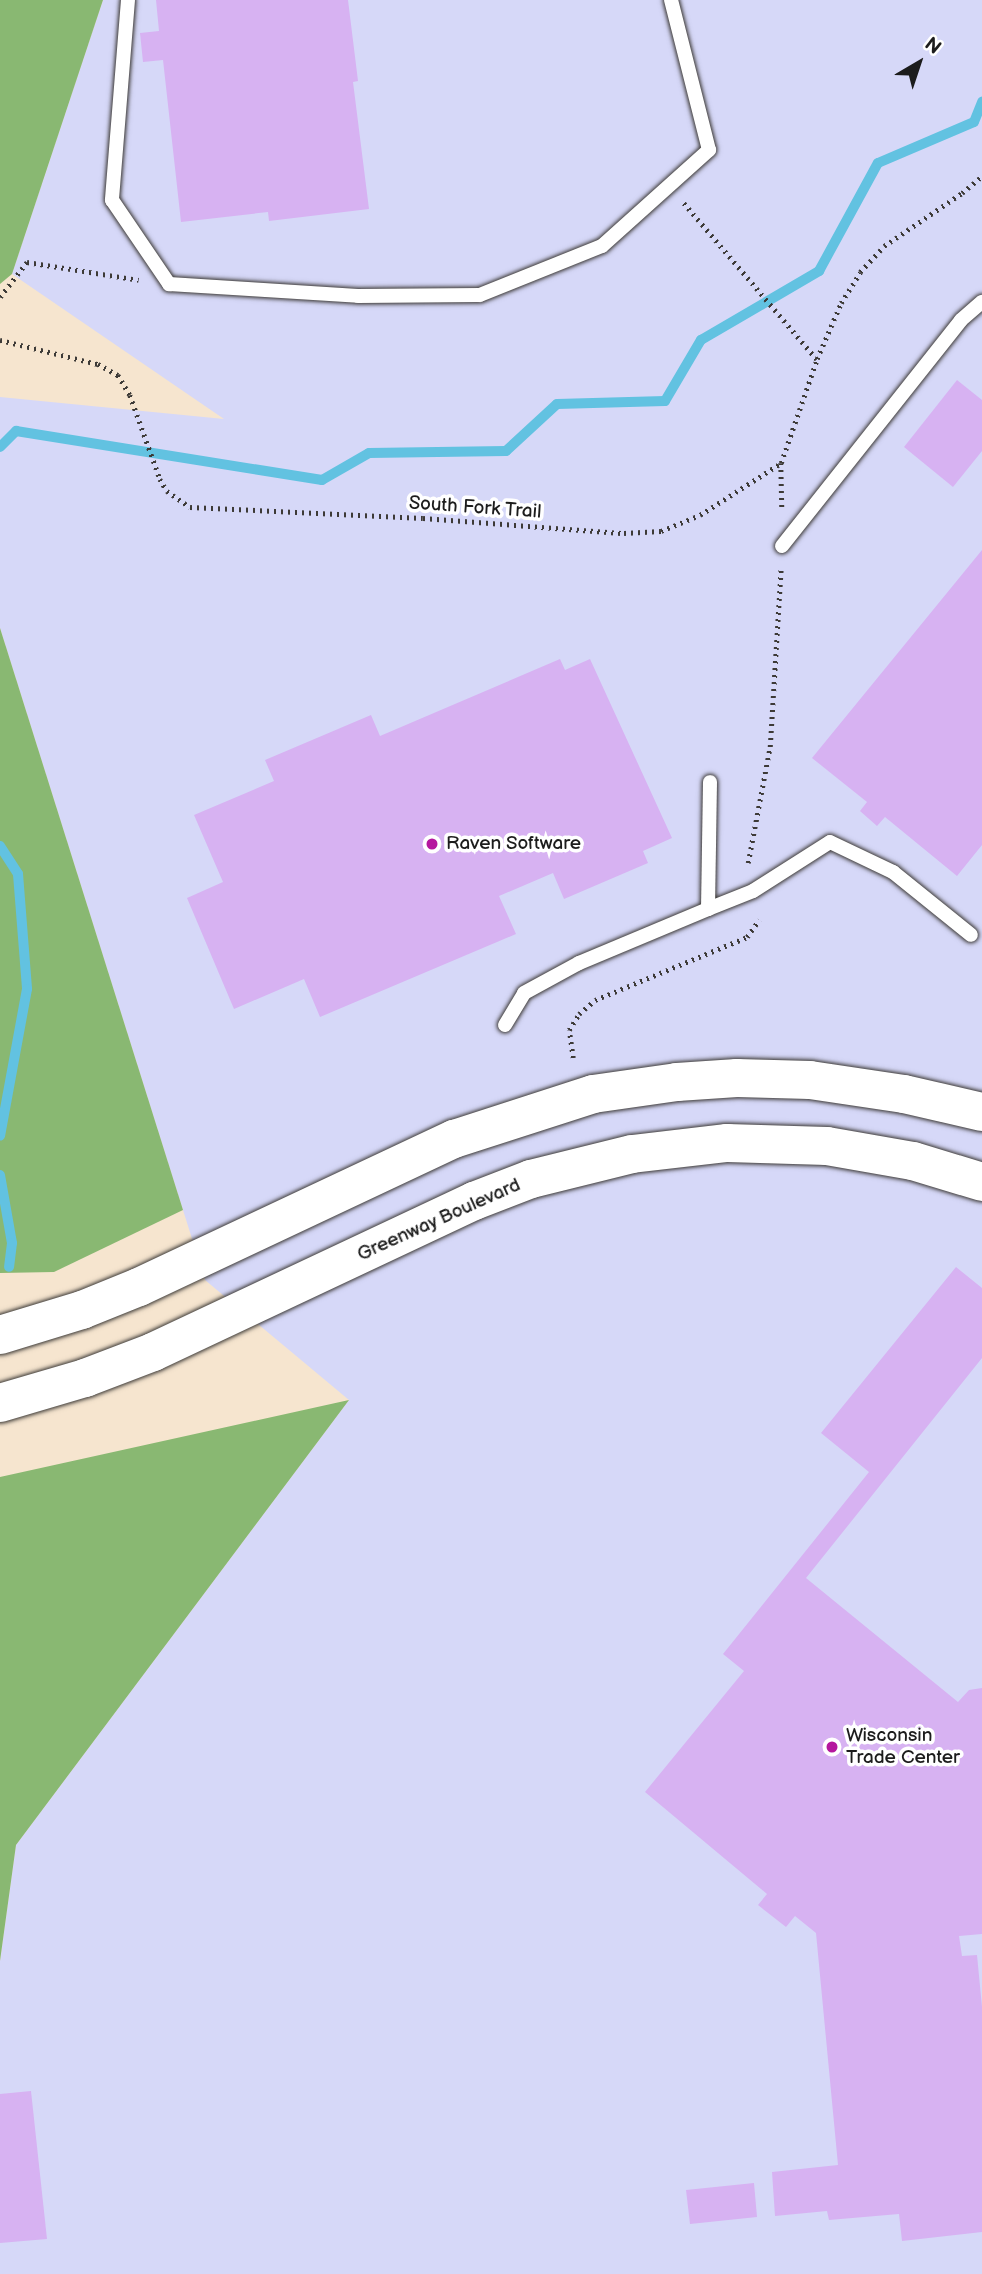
<!DOCTYPE html>
<style>
body{margin:0}
#map{position:relative;width:982px;height:2274px;overflow:hidden;background:#f6e5cf;font-family:"Balsamiq Sans",sans-serif}
div>[style]{position:absolute}
[style*='--x']{left:calc(var(--x)*1px);top:calc(var(--y)*1px);width:calc(var(--w)*1px);rotate:calc(var(--a)*1deg)}
.built>*{inset:0;background:#d6d8f8}
.forest>*{inset:0;background:#89b872}
.stream>*{height:10px;margin:-5px;padding:0 5px;transform-origin:5px;border-radius:5px;background:#62c2e1}
.building>*{inset:0;background:#d7b2f2}
.path>*{height:4.5px;margin-top:-2.25px;transform-origin:0;background:repeating-linear-gradient(90deg,#3d3a37 0 2px,transparent 0 7px)}
.roads{filter:drop-shadow(0 0 2px #3d3a37) drop-shadow(0 0 2px #3d3a37)}
.lane>*{height:14px;margin:-7px;padding:0 7px;transform-origin:7px;border-radius:7px;background:#fff}
.secondary>*{height:38px;margin:-19px;padding:0 19px;transform-origin:19px;border-radius:19px;background:#fff}
.dots>*{width:19px;height:19px;translate:-50% -50%;box-sizing:border-box;border:4px solid #fff;border-radius:50%}
span{translate:-50% -50%;white-space:nowrap;text-align:center;line-height:1.15;-webkit-text-stroke:7px #fff;paint-order:stroke}
.street-label{font-size:19px;color:#1c1c1c}
.poi-label{font-size:19px;color:#1c1c1c}
.left{translate:0 -50%;text-align:left}
.north{position:absolute;left:884px;top:28px;width:70px;height:70px;-webkit-text-stroke:5px #fff;paint-order:stroke;rotate:39deg;font-size:19px;font-weight:700;line-height:28px;text-align:center;color:#1c1c1c}
.north::after{content:'';display:block;margin:auto;width:24px;height:32px;background:#1c1c1c;clip-path:polygon(50% 0,100% 100%,50% 72%,0 100%)}
</style>
<div id="map">
<div class="built">
<i style="clip-path:polygon(103px 0,982px 0,982px 2274px,0 2274px,0 1961px,16px 1845px,349px 1400px,205px 1280px,0 628px,0 397px,224px 419px,12px 274px)"></i>
</div>
<div class="forest">
<i style="clip-path:polygon(0 0,103px 0,12px 274px,0 284px)"></i>
<i style="clip-path:polygon(0 628px,183px 1210px,54px 1272px,0 1273px)"></i>
<i style="clip-path:polygon(349px 1400px,16px 1845px,0 1961px,0 1477px)"></i>
</div>
<div class="stream">
<i style="--x:0;--y:447;--w:23;--a:-45"></i>
<i style="--x:16;--y:431;--w:310;--a:9.1"></i>
<i style="--x:322;--y:480;--w:54;--a:-29.9"></i>
<i style="--x:369;--y:453;--w:137;--a:-0.8"></i>
<i style="--x:506;--y:451;--w:69;--a:-42.7"></i>
<i style="--x:557;--y:404;--w:108;--a:-1.6"></i>
<i style="--x:665;--y:401;--w:71;--a:-59.5"></i>
<i style="--x:701;--y:340;--w:137;--a:-30.3"></i>
<i style="--x:819;--y:271;--w:123;--a:-61.4"></i>
<i style="--x:878;--y:163;--w:104;--a:-23.1"></i>
<i style="--x:974;--y:122;--w:22;--a:-68"></i>
<i style="--x:0;--y:846;--w:33;--a:57"></i>
<i style="--x:18;--y:874;--w:115;--a:85.5"></i>
<i style="--x:27;--y:989;--w:149;--a:100.4"></i>
<i style="--x:0;--y:1175;--w:69;--a:80"></i>
<i style="--x:12;--y:1243;--w:24;--a:97"></i>
</div>
<div class="building">
<i style="clip-path:polygon(156px 0,348px 0,358px 81px,353px 82px,369px 209px,269px 221px,268px 212px,181px 222px,163px 60px,143px 62px,140px 33px,159px 31px)"></i>
<i style="clip-path:polygon(957px 380px,982px 400px,982px 451px,953px 487px,904px 447px)"></i>
<i style="clip-path:polygon(982px 550px,982px 845px,957px 876px,885px 817px,877px 826px,860px 811px,867px 802px,812px 758px)"></i>
<i style="clip-path:polygon(560px 659px,565px 670px,590px 659px,672px 838px,643px 851px,648px 863px,564px 899px,553px 873px,499px 896px,516px 934px,320px 1017px,304px 979px,234px 1009px,187px 898px,223px 882px,194px 815px,274px 781px,265px 760px,371px 715px,380px 736px)"></i>
<i style="clip-path:polygon(956px 1267px,982px 1288px,982px 1358px,806px 1578px,958px 1702px,969px 1690px,982px 1688px,982px 1934px,959px 1936px,962px 1956px,977px 1955px,982px 2007px,982px 2232px,902px 2241px,899px 2214px,829px 2220px,827px 2211px,775px 2216px,772px 2172px,838px 2165px,816px 1933px,795px 1916px,786px 1927px,758px 1905px,767px 1894px,645px 1792px,744px 1671px,723px 1654px,869px 1472px,821px 1433px)"></i>
<i style="clip-path:polygon(31px 2091px,47px 2239px,0 2243px,0 2094px)"></i>
<i style="clip-path:polygon(754px 2183px,757px 2217px,690px 2224px,686px 2190px)"></i>
</div>
<div class="path">
<i style="--x:684;--y:203;--w:205;--a:49.6"></i>
<i style="--x:0;--y:297;--w:44;--a:-52.4"></i>
<i style="--x:27;--y:262;--w:113;--a:9.1"></i>
<i style="--x:0;--y:340;--w:101;--a:13.8"></i>
<i style="--x:98;--y:364;--w:23;--a:29"></i>
<i style="--x:118;--y:375;--w:23;--a:59"></i>
<i style="--x:130;--y:395;--w:89;--a:70.3"></i>
<i style="--x:160;--y:479;--w:14;--a:60"></i>
<i style="--x:167;--y:491;--w:28;--a:35"></i>
<i style="--x:190;--y:507;--w:233;--a:2.7"></i>
<i style="--x:423;--y:518;--w:202;--a:4.3"></i>
<i style="--x:624;--y:533;--w:37;--a:-3"></i>
<i style="--x:661;--y:531;--w:42;--a:-22.3"></i>
<i style="--x:700;--y:515;--w:96;--a:-32.7"></i>
<i style="--x:781;--y:463;--w:110;--a:-70.9"></i>
<i style="--x:817;--y:359;--w:61;--a:-66.8"></i>
<i style="--x:841;--y:303;--w:36;--a:-58"></i>
<i style="--x:860;--y:272;--w:35;--a:-47"></i>
<i style="--x:884;--y:246;--w:94;--a:-34.2"></i>
<i style="--x:962;--y:193;--w:26;--a:-40"></i>
<i style="--x:781;--y:463;--w:45;--a:88.7"></i>
<i style="--x:748;--y:863;--w:118;--a:-79.3"></i>
<i style="--x:770;--y:747;--w:178;--a:-86.5"></i>
<i style="--x:573;--y:1058;--w:28;--a:-98"></i>
<i style="--x:569;--y:1030;--w:19;--a:-58"></i>
<i style="--x:579;--y:1014;--w:21;--a:-41"></i>
<i style="--x:595;--y:1000;--w:165;--a:-22.5"></i>
<i style="--x:747;--y:937;--w:21;--a:-55"></i>
</div>
<div class="roads">
<div class="lane">
<i style="--x:128;--y:0;--w:201;--a:94.6"></i>
<i style="--x:112;--y:200;--w:102;--a:55.8"></i>
<i style="--x:169;--y:284;--w:189;--a:3.6"></i>
<i style="--x:358;--y:296;--w:122;--a:-0.5"></i>
<i style="--x:480;--y:295;--w:131;--a:-21.9"></i>
<i style="--x:602;--y:246;--w:144;--a:-41.9"></i>
<i style="--x:709;--y:150;--w:155;--a:-104.2"></i>
<i style="--x:782;--y:546;--w:288;--a:-51.6"></i>
<i style="--x:961;--y:320;--w:28;--a:-41"></i>
<i style="--x:708;--y:909;--w:48;--a:-21.8"></i>
<i style="--x:753;--y:891;--w:91;--a:-32.5"></i>
<i style="--x:830;--y:842;--w:70;--a:25.5"></i>
<i style="--x:893;--y:872;--w:100;--a:38.9"></i>
<i style="--x:505;--y:1025;--w:37;--a:-59"></i>
<i style="--x:524;--y:993;--w:63;--a:-28.6"></i>
<i style="--x:579;--y:963;--w:140;--a:-22.7"></i>
<i style="--x:708;--y:909;--w:127;--a:-89.1"></i>
</div>
<div class="secondary">
<i style="--x:0;--y:1335;--w:86;--a:-17"></i>
<i style="--x:82;--y:1310;--w:61;--a:-22"></i>
<i style="--x:139;--y:1287;--w:348;--a:-25.2"></i>
<i style="--x:454;--y:1139;--w:146;--a:-17.9"></i>
<i style="--x:593;--y:1094;--w:85;--a:-8.1"></i>
<i style="--x:677;--y:1082;--w:60;--a:-3.8"></i>
<i style="--x:737;--y:1078;--w:73;--a:1.6"></i>
<i style="--x:810;--y:1080;--w:95;--a:8.5"></i>
<i style="--x:904;--y:1094;--w:80;--a:13"></i>
<i style="--x:0;--y:1403;--w:89;--a:-16.4"></i>
<i style="--x:85;--y:1378;--w:73;--a:-20.9"></i>
<i style="--x:153;--y:1352;--w:355;--a:-25.2"></i>
<i style="--x:474;--y:1201;--w:61;--a:-21.1"></i>
<i style="--x:531;--y:1179;--w:104;--a:-13.9"></i>
<i style="--x:632;--y:1154;--w:96;--a:-6.6"></i>
<i style="--x:727;--y:1143;--w:100;--a:1.7"></i>
<i style="--x:827;--y:1146;--w:87;--a:9.9"></i>
<i style="--x:913;--y:1161;--w:72;--a:16.9"></i>
</div>
</div>
<div class="dots">
<i style="left:432px;top:844px;background:#b5179e"></i>
<i style="left:832px;top:1747px;background:#b5179e"></i>
</div>
<div class="street-label">
<span style="left:475px;top:508px;rotate:4deg">South Fork Trail</span>
<span style="left:439px;top:1220px;rotate:-24deg">Greenway Boulevard</span>
</div>
<div class="poi-label">
<span class="left" style="left:446px;top:844px">Raven Software</span>
<span class="left" style="left:846px;top:1747px">Wisconsin<br>Trade Center</span>
</div>
<div class="north">N</div>
</div>
